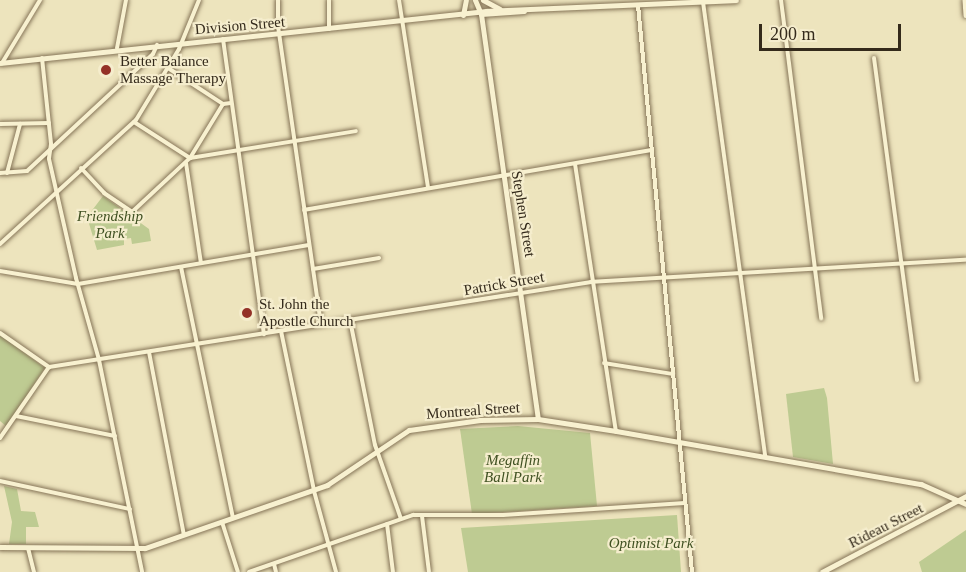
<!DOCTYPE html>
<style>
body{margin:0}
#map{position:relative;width:966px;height:572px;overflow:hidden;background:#ede4bd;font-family:Georgia,serif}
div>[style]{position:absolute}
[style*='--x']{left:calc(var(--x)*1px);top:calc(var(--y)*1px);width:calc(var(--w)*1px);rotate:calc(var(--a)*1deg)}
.green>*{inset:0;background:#becb92}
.roads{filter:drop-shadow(0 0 2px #857457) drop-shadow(0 0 2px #857457)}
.minor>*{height:4px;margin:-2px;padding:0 2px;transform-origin:2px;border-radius:2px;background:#f8f1d0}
.tertiary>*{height:4.5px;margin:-2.25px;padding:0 2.25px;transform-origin:2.25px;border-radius:2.25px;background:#f8f1d0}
.secondary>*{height:5px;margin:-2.5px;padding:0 2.5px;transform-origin:2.5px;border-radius:2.5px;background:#f8f1d0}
.dots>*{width:16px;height:16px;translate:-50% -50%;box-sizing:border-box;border:3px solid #f5edcd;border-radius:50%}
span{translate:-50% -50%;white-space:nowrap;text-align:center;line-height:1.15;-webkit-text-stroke:4.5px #f5edcd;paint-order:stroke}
.street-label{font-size:15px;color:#342a1b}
.poi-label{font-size:15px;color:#342a1b}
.left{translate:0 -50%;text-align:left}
.park-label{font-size:15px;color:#405122;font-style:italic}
.scale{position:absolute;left:759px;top:24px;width:142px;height:27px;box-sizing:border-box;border:3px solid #342a1b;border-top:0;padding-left:8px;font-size:18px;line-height:21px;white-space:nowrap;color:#342a1b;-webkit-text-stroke:4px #f5edcd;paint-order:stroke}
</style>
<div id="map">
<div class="green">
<i style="clip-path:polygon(103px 196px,149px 229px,151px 241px,132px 244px,131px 238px,124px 239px,124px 245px,97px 250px,87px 217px)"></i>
<i style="clip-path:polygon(0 335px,45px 368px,6px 426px,0 421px)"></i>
<i style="clip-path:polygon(824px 388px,827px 398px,833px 464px,793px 457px,786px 394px)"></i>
<i style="clip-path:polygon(518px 426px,590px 433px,597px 506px,472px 514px,460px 429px)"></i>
<i style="clip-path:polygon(4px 486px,17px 489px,21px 511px,35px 512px,39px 527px,26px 527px,26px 544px,9px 544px,12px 522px)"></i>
<i style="clip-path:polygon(677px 515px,681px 572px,468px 572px,461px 528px)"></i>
<i style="clip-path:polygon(966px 530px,966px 572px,922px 572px,919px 562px)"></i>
</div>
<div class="roads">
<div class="minor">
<i style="--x:278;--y:0;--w:26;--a:90"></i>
<i style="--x:278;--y:26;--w:301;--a:81.8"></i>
<i style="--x:329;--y:0;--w:29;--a:90"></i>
<i style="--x:399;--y:0;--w:190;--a:81.2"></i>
<i style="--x:781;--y:0;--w:321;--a:82.8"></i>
<i style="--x:703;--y:2;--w:459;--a:82.2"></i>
<i style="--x:638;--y:5;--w:570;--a:84.56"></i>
<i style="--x:223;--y:39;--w:298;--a:82.1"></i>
<i style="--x:117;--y:48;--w:49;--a:-79.4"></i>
<i style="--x:42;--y:58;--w:86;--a:84"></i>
<i style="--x:51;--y:144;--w:15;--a:98"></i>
<i style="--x:49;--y:159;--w:122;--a:77.2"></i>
<i style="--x:76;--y:278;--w:85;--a:74.3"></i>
<i style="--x:99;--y:360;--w:216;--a:78.5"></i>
<i style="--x:874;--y:58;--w:325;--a:82.4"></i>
<i style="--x:2;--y:63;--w:74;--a:-58.9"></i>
<i style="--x:168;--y:68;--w:66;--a:33.2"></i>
<i style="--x:134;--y:122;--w:67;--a:32.7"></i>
<i style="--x:190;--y:158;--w:168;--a:-9.2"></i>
<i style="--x:0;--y:124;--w:49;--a:-1.2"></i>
<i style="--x:186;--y:163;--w:101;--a:81.5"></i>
<i style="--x:575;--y:164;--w:270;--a:81.3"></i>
<i style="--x:81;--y:168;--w:34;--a:47"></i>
<i style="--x:104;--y:193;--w:34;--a:34"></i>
<i style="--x:132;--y:212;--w:79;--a:-43"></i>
<i style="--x:190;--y:158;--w:63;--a:-58.6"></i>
<i style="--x:223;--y:104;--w:8;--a:-7"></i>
<i style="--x:0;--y:173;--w:27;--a:-4"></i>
<i style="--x:27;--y:171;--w:172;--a:-42.9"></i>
<i style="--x:153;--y:54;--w:10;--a:-66"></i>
<i style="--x:7;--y:173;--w:51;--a:-75.1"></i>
<i style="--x:304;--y:210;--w:352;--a:-9.8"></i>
<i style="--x:0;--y:244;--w:184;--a:-42.4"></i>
<i style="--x:136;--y:120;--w:83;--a:-58.8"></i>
<i style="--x:179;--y:49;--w:53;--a:-67.8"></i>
<i style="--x:181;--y:267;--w:256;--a:78.3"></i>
<i style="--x:313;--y:269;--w:67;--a:-9.5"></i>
<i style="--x:0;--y:271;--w:79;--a:9.5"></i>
<i style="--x:78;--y:284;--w:234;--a:-9.6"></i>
<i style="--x:350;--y:320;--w:127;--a:78.7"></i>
<i style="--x:375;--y:445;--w:78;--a:70.6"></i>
<i style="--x:281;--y:331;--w:163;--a:78.3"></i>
<i style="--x:314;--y:491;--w:84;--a:74.8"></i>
<i style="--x:0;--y:333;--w:60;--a:34.8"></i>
<i style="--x:149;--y:352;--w:186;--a:79.2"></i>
<i style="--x:604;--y:363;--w:70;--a:9.1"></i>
<i style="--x:49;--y:367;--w:549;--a:-8.91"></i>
<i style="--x:591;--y:282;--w:376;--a:-3.4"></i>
<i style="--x:16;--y:416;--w:101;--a:11.4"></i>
<i style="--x:0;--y:438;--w:86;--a:-55.4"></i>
<i style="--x:0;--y:481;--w:133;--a:12.2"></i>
<i style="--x:422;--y:516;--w:56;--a:82.9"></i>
<i style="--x:222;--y:522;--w:52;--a:72.3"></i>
<i style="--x:387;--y:524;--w:48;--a:82.9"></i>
<i style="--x:28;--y:548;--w:25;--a:76"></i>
<i style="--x:274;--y:564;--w:8;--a:76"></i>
<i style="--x:249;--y:572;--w:174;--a:-19.2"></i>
<i style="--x:413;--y:515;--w:90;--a:0"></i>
<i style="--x:503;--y:515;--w:182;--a:-3.8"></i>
</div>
<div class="tertiary">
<i style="--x:965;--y:0;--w:15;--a:86"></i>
<i style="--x:822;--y:572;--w:163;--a:-27.8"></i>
</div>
<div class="secondary">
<i style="--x:475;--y:0;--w:15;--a:67"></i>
<i style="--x:481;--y:14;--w:409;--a:82"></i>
<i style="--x:483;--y:0;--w:19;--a:28"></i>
<i style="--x:965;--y:7;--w:2;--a:-63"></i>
<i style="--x:481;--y:14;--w:43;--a:-4"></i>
<i style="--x:463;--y:15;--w:15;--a:-79"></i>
<i style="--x:0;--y:63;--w:489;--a:-6.1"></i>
<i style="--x:486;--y:11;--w:250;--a:-2.5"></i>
<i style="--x:0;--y:547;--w:145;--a:0.4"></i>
<i style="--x:145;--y:548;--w:193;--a:-19.1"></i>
<i style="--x:327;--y:485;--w:99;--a:-33.9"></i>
<i style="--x:409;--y:430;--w:72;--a:-8"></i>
<i style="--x:480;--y:420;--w:58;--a:-1"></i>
<i style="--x:538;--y:419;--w:79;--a:8.7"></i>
<i style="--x:616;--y:431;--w:310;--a:9.9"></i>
<i style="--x:921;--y:484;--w:49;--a:24"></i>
</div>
</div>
<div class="dots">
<i style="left:106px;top:70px;background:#943127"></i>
<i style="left:247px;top:313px;background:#943127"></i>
</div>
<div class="street-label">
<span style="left:240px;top:26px;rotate:-5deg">Division Street</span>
<span style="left:523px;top:214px;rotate:81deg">Stephen Street</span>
<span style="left:504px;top:284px;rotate:-10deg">Patrick Street</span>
<span style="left:473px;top:411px;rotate:-4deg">Montreal Street</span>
<span style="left:886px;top:526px;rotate:-27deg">Rideau Street</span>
</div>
<div class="poi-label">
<span class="left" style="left:120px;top:70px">Better Balance<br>Massage Therapy</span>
<span class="left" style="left:259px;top:313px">St. John the<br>Apostle Church</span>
</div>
<div class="park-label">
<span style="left:110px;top:225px">Friendship<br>Park</span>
<span style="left:513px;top:469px">Megaffin<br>Ball Park</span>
<span style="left:651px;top:544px">Optimist Park</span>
</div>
<div class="scale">200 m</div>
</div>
